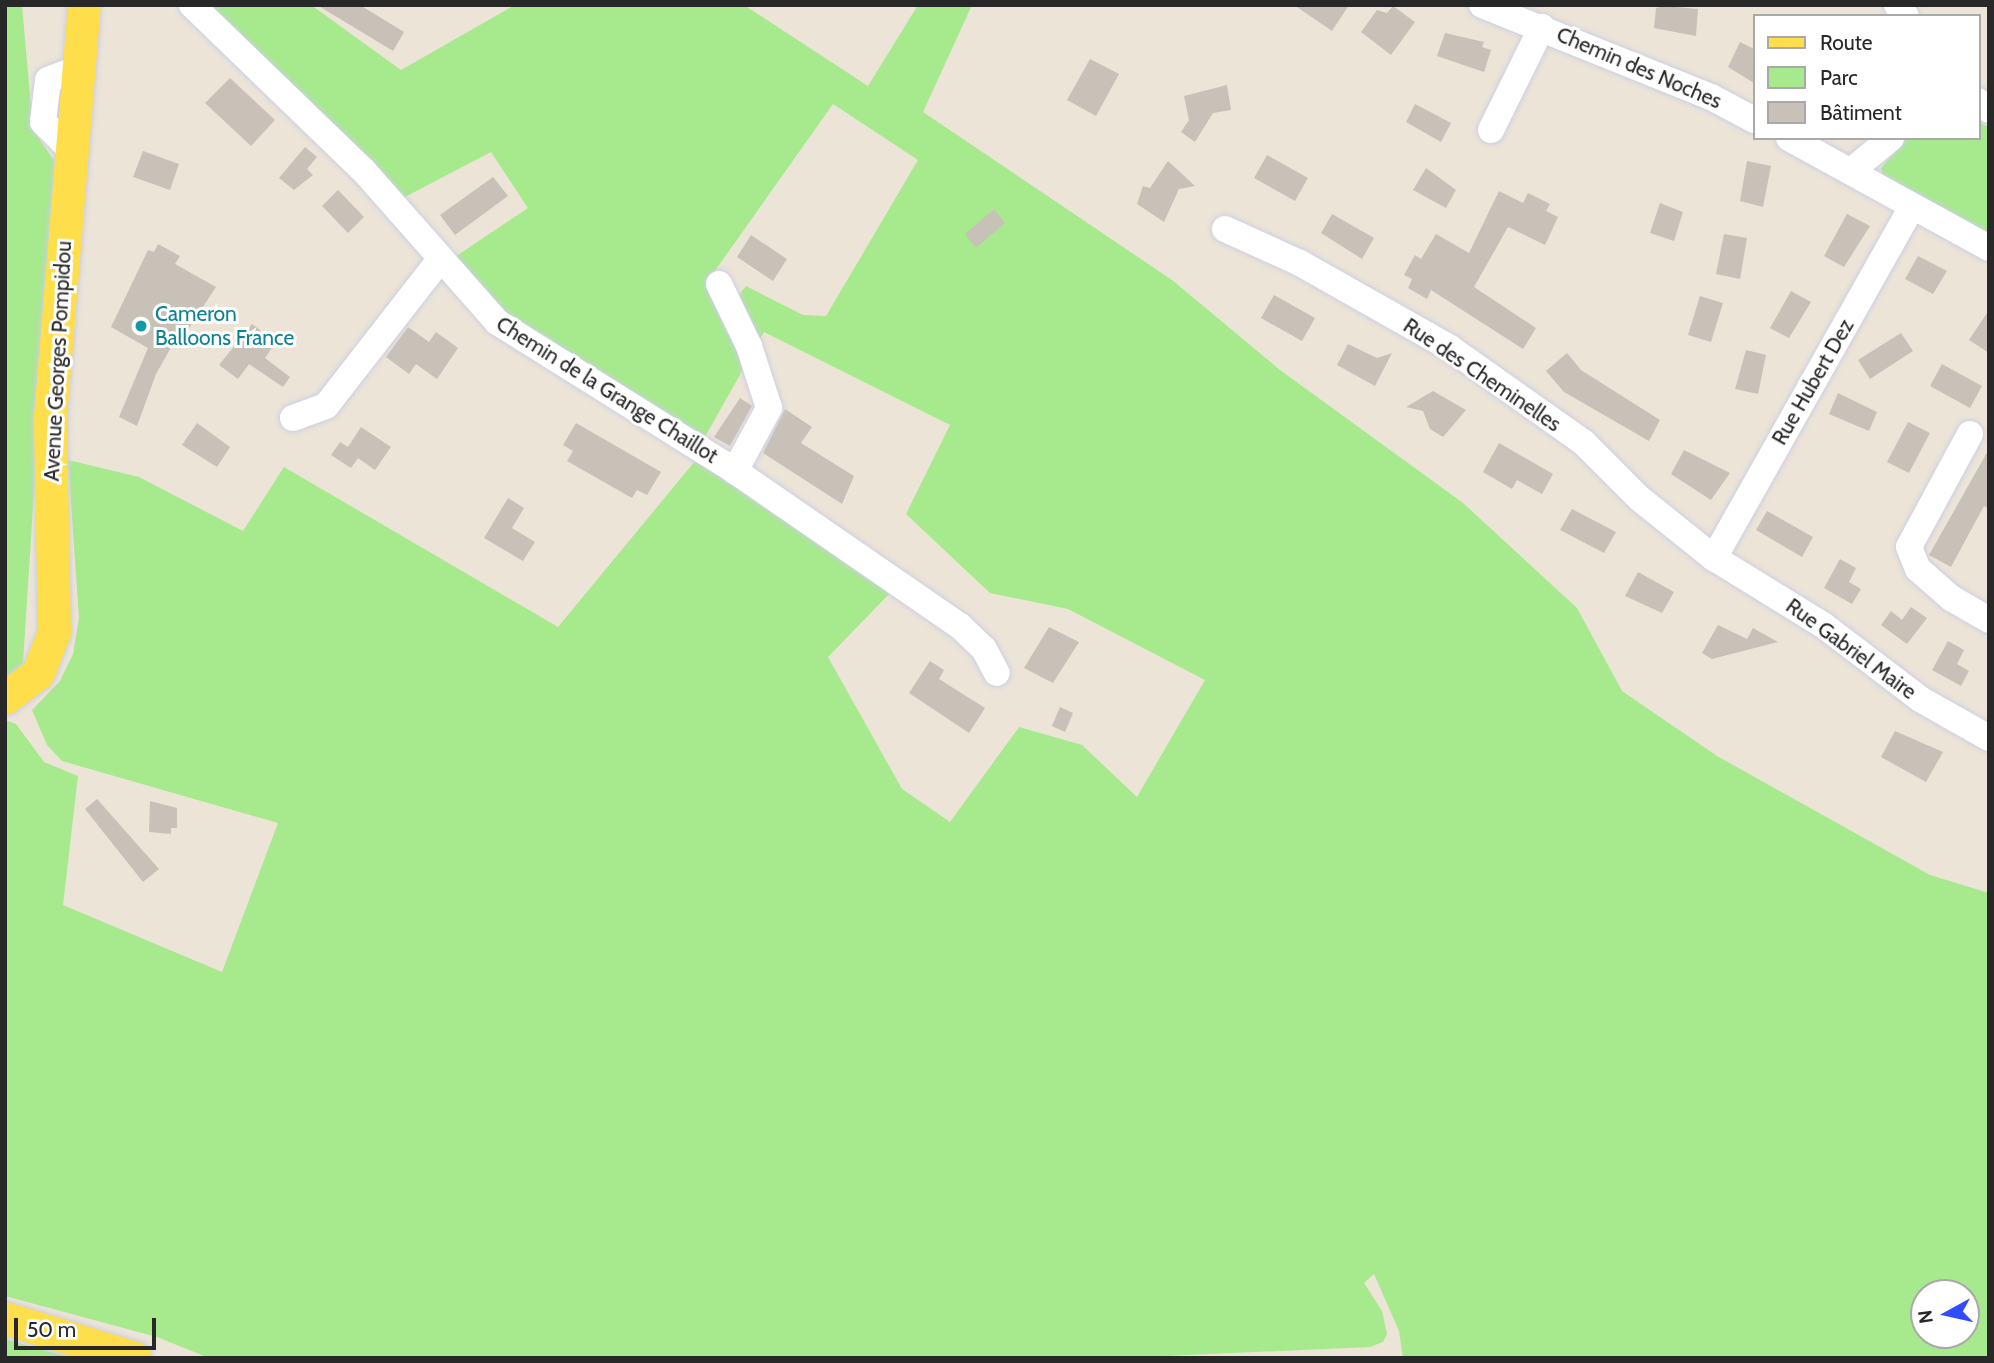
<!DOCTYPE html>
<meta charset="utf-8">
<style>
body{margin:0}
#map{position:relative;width:1994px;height:1363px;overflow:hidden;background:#ece4d7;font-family:Cabin,sans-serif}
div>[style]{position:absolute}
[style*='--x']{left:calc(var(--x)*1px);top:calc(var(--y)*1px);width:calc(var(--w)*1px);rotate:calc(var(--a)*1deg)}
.green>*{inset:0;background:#a7e98d}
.building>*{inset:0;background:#c7c1b7}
.roads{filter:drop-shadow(0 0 2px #cccfe3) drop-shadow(0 0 2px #cccfe3)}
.minor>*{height:26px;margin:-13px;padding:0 13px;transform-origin:13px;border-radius:13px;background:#fff}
.major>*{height:33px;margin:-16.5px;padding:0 16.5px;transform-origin:16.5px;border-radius:16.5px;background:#fede4a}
.dots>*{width:19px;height:19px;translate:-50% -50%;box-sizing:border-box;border:4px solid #fff;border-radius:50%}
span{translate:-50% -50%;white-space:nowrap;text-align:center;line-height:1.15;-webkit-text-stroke:6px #fff;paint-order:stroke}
.street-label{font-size:21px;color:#282828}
.culture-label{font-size:21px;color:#0d838f}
.left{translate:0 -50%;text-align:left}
.frame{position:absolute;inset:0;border:7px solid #282828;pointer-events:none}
.legend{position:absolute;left:1753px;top:14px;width:228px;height:126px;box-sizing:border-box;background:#fff;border:2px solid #a9a9a9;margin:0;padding:9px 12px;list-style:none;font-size:21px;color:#282828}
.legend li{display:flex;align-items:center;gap:14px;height:35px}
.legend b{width:35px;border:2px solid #a9a9a9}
.north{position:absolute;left:1910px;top:1279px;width:70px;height:70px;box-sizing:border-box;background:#fff;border:2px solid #a9a9a9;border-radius:50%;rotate:262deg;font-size:19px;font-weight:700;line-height:28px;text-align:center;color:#282828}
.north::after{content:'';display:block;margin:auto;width:24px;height:32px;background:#314cff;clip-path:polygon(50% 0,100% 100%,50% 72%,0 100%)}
.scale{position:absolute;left:14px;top:1318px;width:142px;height:32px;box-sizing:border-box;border:4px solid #282828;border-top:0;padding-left:9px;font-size:21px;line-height:24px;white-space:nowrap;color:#282828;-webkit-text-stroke:5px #fff;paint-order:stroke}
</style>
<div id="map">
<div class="green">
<i style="clip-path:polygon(5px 5px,22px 5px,33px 130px,55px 162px,23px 663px,5px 679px)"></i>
<i style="clip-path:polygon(evenodd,200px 5px,311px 5px,401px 70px,515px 5px,744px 5px,868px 86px,918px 5px,972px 5px,923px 112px,1172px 280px,1280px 370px,1463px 503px,1577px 608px,1622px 691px,1717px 756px,1930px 875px,1989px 893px,1989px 1358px,1403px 1358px,1399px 1331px,1374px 1274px,1364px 1283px,1382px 1311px,1387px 1334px,1383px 1342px,1370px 1347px,1120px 1358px,209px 1358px,157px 1337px,5px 1296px,5px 720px,16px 724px,44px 762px,78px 776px,63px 905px,222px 972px,278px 823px,62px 761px,47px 745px,32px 710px,60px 681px,73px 654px,79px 618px,68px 460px,139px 477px,243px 531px,284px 467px,558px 627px,700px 455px,892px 591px,828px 657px,902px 789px,950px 822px,1019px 727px,1082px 745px,1137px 797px,1205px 680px,1068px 609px,990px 593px,906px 514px,950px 425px,764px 332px,701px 444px,508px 319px,452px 259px,528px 208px,491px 152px,401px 199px,200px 5px,833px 104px,918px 160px,826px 316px,803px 315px,746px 286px,727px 310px,707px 282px,833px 104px,200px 5px,1924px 1293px,1966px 1293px,1966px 1335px,1924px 1335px,1924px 1293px)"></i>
<i style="clip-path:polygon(1978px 122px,1989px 127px,1989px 238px,1883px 176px,1881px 168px,1907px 138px,1978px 138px)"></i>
<i style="clip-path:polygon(5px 1339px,73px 1358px,5px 1358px)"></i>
</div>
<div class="building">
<i style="clip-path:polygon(317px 5px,360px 5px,404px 32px,393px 51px)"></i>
<i style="clip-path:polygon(1294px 5px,1349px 5px,1332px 31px)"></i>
<i style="clip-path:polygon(1393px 6px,1415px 22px,1391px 55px,1361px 32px,1377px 10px,1387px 13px)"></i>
<i style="clip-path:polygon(1665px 6px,1698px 9px,1696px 36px,1654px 28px,1656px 8px)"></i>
<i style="clip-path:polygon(1445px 33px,1484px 42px,1482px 47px,1491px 50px,1484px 72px,1437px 56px)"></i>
<i style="clip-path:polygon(1740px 42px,1754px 49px,1754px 83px,1728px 67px)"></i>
<i style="clip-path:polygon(1090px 59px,1119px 74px,1096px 116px,1067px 100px)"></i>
<i style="clip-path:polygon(230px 78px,275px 120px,251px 146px,205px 103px)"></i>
<i style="clip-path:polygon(1227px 85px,1231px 110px,1213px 113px,1195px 142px,1181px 132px,1189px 120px,1184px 96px)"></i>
<i style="clip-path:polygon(1415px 104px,1451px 123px,1441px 142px,1406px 122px)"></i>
<i style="clip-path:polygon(305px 147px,317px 157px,307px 169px,313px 175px,294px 190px,279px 178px)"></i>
<i style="clip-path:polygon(143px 151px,179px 164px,170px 190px,133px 177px)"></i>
<i style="clip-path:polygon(1267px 155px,1308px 178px,1295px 201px,1254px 178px)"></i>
<i style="clip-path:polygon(1168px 161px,1195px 186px,1179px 189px,1164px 222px,1137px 204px,1143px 186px,1150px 188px)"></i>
<i style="clip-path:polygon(1747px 161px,1771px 166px,1763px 207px,1740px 201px)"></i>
<i style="clip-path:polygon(1426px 168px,1456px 190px,1446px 208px,1413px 190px)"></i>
<i style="clip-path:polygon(493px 177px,508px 196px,455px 235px,440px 215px)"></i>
<i style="clip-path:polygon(338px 190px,364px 217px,348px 233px,322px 206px)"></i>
<i style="clip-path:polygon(1499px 191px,1523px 203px,1528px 193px,1550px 204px,1546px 211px,1558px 217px,1545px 245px,1508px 227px,1474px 287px,1536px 328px,1523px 349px,1431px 290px,1427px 299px,1408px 288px,1412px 279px,1404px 275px,1415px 255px,1421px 259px,1436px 234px,1469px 253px)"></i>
<i style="clip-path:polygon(1660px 203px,1683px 212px,1674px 241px,1650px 233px)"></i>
<i style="clip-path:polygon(994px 209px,1005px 223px,976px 248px,965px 234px)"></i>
<i style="clip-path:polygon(1332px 214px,1374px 238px,1362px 259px,1321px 233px)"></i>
<i style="clip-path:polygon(1847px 214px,1870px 226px,1844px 267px,1824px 256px)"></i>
<i style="clip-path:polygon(1724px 234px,1747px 238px,1740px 279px,1716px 274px)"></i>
<i style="clip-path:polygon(751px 235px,787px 259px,773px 281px,737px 257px)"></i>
<i style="clip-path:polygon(158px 244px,180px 256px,175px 264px,216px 287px,187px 331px,182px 328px,156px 374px,137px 426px,119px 417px,148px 348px,111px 327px,148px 250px,154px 252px)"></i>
<i style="clip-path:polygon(1918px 256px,1947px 271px,1933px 294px,1905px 279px)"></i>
<i style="clip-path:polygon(1791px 291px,1811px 302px,1789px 338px,1770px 328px)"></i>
<i style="clip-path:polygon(1274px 295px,1315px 318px,1302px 341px,1261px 318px)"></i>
<i style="clip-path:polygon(1700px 296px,1723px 303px,1711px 342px,1688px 335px)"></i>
<i style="clip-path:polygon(1989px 310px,1989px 353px,1969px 340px)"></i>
<i style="clip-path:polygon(252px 324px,276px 342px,265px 358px,290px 377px,283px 387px,249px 364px,238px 379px,219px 365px)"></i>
<i style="clip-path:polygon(408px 327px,429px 342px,436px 332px,458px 348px,437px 379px,416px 364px,409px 374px,386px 357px)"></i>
<i style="clip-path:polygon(1901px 333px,1913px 351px,1870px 379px,1858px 360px)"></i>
<i style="clip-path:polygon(1348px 344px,1377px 358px,1392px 353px,1375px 386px,1337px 365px)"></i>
<i style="clip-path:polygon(1746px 350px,1766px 355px,1758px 394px,1735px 389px)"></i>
<i style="clip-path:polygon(1567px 353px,1581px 370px,1660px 420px,1649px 441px,1564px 392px,1546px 371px)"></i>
<i style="clip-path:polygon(1942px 364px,1982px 386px,1970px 408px,1930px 386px)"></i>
<i style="clip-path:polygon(1433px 391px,1466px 410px,1443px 437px,1430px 429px,1423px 411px,1406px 407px)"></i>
<i style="clip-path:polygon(1838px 393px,1877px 412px,1869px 431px,1829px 414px)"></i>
<i style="clip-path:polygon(740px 398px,752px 406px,730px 446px,714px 437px)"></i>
<i style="clip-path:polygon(785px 409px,812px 427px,801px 443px,854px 476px,842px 504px,763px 453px)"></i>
<i style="clip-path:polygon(1908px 422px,1930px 433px,1909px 473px,1887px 462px)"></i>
<i style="clip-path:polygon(197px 423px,230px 447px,217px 467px,182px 445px)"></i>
<i style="clip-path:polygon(576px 423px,661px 472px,647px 495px,637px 490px,632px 498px,567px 461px,573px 451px,563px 445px)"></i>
<i style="clip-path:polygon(361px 427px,391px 447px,375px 470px,358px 458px,351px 468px,331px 455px,340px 442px,348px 447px)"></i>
<i style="clip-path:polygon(1499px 443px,1553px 474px,1542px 494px,1517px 480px,1512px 489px,1483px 472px)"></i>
<i style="clip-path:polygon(1989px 449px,1989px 509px,1984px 506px,1951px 567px,1929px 555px)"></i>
<i style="clip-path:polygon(1684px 450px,1730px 473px,1711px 500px,1671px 474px)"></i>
<i style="clip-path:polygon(508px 498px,524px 508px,512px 528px,535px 542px,523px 561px,484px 538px)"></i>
<i style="clip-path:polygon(1572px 509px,1616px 532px,1604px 553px,1560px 530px)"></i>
<i style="clip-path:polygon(1767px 511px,1813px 537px,1802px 557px,1756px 530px)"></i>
<i style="clip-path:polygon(1840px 559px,1856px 568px,1849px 582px,1861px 589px,1852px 604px,1824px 588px)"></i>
<i style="clip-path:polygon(1638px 572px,1674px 592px,1662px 613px,1625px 596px)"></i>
<i style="clip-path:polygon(1911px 607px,1927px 618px,1907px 644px,1881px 625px,1891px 611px,1902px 620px)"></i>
<i style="clip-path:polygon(1718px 625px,1747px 639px,1753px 628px,1778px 642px,1712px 659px,1702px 653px)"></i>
<i style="clip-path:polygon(1049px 627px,1079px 642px,1053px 683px,1024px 668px)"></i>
<i style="clip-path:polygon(1948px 641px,1964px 650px,1957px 664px,1969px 671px,1961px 686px,1932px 670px)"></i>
<i style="clip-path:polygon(930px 661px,944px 670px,939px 679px,985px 708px,969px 733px,909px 693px)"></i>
<i style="clip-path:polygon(1060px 707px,1073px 713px,1065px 732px,1052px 726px)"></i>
<i style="clip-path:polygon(1895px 731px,1943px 752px,1926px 782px,1881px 757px)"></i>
<i style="clip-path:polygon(97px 799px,159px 869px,143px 882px,85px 809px)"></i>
<i style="clip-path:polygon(150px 801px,177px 808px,177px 828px,171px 828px,171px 834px,149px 832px)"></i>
</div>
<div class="roads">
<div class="minor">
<i style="--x:192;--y:5;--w:239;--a:44"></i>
<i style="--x:364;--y:171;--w:201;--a:48.6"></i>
<i style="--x:497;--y:322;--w:281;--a:32"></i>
<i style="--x:735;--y:471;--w:273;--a:34.6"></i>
<i style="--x:960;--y:626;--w:33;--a:44"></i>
<i style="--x:984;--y:649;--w:27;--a:62"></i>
<i style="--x:1482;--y:5;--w:247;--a:21.9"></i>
<i style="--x:1711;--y:97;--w:49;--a:28.1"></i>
<i style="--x:1897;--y:5;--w:14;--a:51"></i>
<i style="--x:1978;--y:101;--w:14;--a:39"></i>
<i style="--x:1491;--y:130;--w:115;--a:-63.7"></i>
<i style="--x:1789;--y:138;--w:228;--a:28.8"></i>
<i style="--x:72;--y:151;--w:41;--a:-135"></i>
<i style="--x:43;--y:122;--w:42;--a:-83.2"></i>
<i style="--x:48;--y:80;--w:33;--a:-21"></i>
<i style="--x:1851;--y:171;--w:52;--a:-39.5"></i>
<i style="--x:1225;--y:229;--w:82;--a:24.4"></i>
<i style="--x:1300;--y:263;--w:172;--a:29.5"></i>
<i style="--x:1450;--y:348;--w:163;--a:35.3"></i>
<i style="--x:1583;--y:442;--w:79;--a:45"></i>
<i style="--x:1639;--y:498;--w:96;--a:38.7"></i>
<i style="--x:1714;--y:558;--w:128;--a:31.6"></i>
<i style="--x:1823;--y:625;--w:122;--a:37.3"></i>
<i style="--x:1920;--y:699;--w:79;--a:29.5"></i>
<i style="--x:719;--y:284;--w:69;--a:64.2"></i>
<i style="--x:749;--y:346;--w:65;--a:72.1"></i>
<i style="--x:769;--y:408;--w:72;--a:118.4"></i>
<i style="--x:293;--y:418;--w:35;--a:-20"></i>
<i style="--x:326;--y:406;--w:184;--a:-52.1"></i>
<i style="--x:1970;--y:434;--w:128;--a:118.4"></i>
<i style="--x:1909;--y:547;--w:24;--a:68"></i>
<i style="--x:1918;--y:569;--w:44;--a:41.3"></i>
<i style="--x:1951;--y:598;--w:44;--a:30.1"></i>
<i style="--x:1714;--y:558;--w:403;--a:-60.6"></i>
</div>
<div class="major">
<i style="--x:5;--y:698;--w:41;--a:-37.1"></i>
<i style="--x:38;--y:673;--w:44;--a:-68.7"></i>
<i style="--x:54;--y:632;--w:215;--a:-91.1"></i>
<i style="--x:50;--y:417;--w:413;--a:-85.3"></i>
<i style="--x:5;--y:1318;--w:136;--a:17.1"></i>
</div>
</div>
<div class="dots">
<i style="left:141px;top:326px;background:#0f9aa8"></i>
</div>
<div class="street-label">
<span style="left:1639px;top:68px;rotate:23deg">Chemin des Noches</span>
<span style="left:58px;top:361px;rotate:-87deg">Avenue Georges Pompidou</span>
<span style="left:1482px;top:375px;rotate:34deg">Rue des Cheminelles</span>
<span style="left:1813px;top:382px;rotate:-60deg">Rue Hubert Dez</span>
<span style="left:607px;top:390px;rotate:32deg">Chemin de la Grange Chaillot</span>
<span style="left:1851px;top:649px;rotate:36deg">Rue Gabriel Maire</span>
</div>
<div class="culture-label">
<span class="left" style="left:155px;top:326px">Cameron<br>Balloons France</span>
</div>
<div class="frame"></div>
<ul class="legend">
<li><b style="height:9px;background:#fede4a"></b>Route</li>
<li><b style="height:19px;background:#a7e98d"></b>Parc</li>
<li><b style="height:19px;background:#c7c1b7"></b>Bâtiment</li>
</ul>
<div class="north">N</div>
<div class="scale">50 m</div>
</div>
